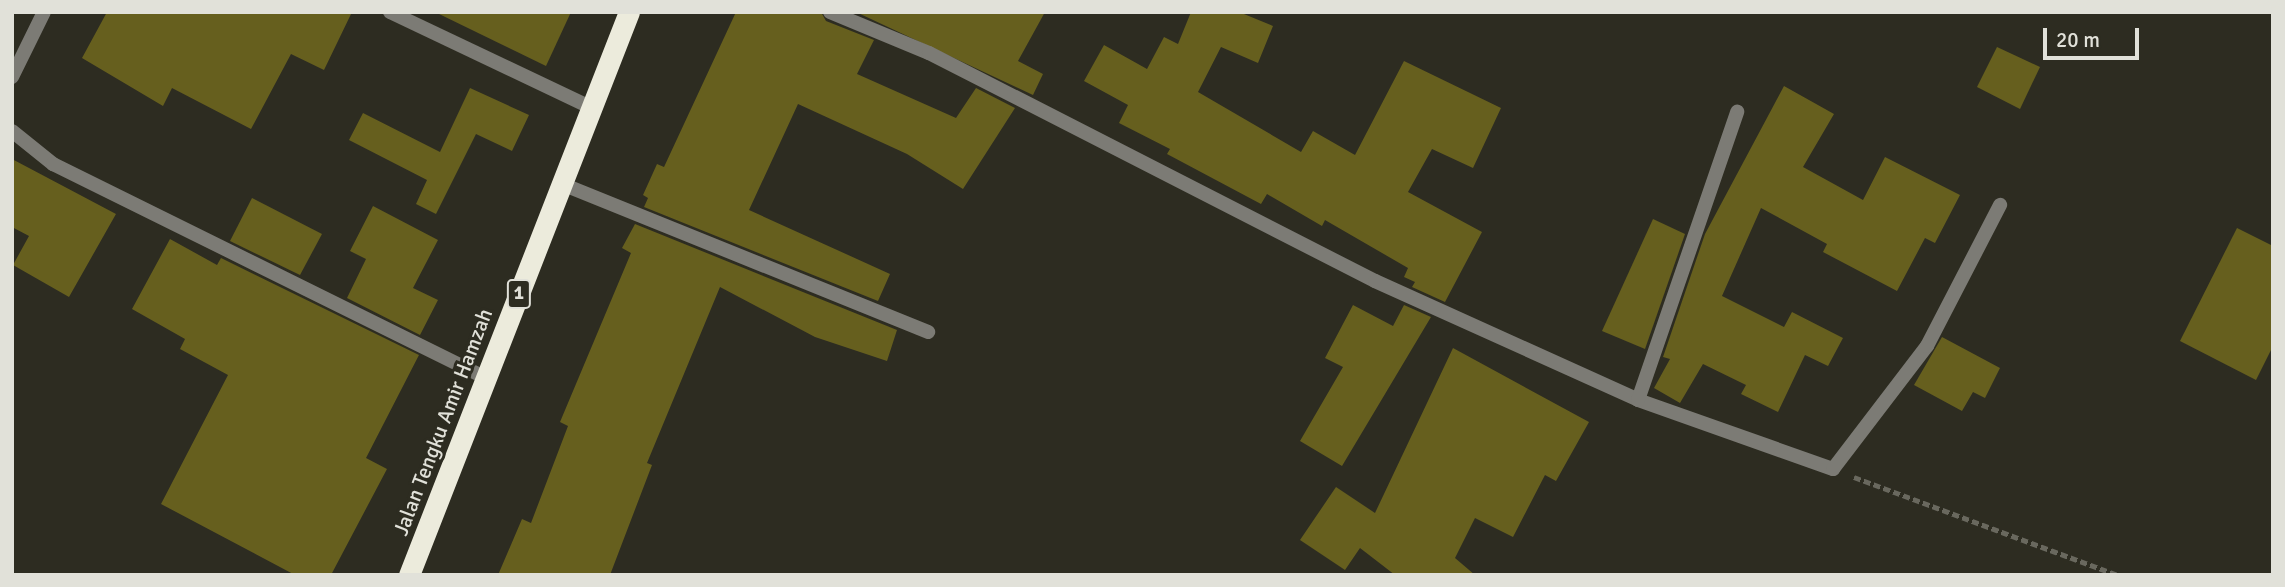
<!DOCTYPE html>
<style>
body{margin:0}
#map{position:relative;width:2285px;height:587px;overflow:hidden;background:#2d2c21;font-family:Signika,sans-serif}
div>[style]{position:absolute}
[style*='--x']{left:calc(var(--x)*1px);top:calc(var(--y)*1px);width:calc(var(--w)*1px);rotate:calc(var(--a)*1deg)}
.building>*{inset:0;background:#665f1e}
.path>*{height:4.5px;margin-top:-2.25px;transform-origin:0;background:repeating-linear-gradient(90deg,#69685e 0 7px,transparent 0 10.5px)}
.lane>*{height:14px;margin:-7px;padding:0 7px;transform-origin:7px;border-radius:7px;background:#7c7b75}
.street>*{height:14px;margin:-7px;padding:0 7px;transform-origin:7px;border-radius:7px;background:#7c7b75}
.highway>*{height:21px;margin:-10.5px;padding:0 10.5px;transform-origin:10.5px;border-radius:10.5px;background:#ecebdc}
span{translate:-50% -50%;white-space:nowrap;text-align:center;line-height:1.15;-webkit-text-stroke:6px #2d2c21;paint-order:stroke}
.shield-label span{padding:2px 5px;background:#2d2c21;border:2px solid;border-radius:5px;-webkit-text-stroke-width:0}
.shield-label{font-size:19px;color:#e1e1d9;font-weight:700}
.street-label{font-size:21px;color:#e1e1d9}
.frame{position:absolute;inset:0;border:14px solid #e1e1d9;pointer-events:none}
.scale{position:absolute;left:2043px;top:28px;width:96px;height:32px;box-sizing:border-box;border:4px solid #e1e1d9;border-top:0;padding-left:9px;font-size:21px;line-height:24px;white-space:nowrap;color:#e1e1d9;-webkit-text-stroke:5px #2d2c21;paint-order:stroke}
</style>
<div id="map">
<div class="building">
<i style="clip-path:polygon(107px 12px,352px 12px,324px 70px,291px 54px,251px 129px,172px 88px,163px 106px,82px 58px)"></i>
<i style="clip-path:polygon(435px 12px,571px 12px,546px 66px)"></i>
<i style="clip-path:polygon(736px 12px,821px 12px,826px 21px,874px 40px,857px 74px,956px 118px,976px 88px,1015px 108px,963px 189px,907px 154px,798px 104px,749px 210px,890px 274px,878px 301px,644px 207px,648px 198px,643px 195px,657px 164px,664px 167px)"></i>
<i style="clip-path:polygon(856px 12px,1045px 12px,1018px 61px,1043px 74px,1033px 95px)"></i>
<i style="clip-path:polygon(1191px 12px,1239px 12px,1273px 26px,1258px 63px,1221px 47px,1198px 92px,1301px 152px,1313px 131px,1355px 155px,1404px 61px,1501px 108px,1473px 168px,1432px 149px,1408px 192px,1482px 232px,1445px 302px,1412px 287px,1415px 282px,1404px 277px,1408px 268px,1325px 220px,1322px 226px,1267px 194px,1261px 204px,1167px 154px,1170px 149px,1119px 123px,1128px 105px,1084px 81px,1104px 45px,1147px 69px,1164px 37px,1178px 44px)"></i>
<i style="clip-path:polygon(1997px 47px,2040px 67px,2020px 109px,1977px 87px)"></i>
<i style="clip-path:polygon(1784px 86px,1834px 114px,1803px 167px,1863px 200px,1885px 157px,1960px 195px,1935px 243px,1925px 238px,1897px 291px,1823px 252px,1827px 244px,1761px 208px,1722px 296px,1784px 327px,1792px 312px,1843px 338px,1828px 366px,1805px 355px,1778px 412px,1741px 394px,1746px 385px,1703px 364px,1680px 403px,1654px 388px,1670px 359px,1663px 357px,1705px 234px)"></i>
<i style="clip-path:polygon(470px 88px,529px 115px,512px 151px,476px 134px,436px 214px,416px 204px,427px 180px,349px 140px,363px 113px,440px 152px)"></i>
<i style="clip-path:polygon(12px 159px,116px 214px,69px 297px,13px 265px,29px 236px,12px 227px)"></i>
<i style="clip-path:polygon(252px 198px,322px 234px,300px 275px,230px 241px)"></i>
<i style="clip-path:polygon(373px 206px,438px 240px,413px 288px,438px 300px,420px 335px,347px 298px,366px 259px,350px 251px)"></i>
<i style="clip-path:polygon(1653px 219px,1685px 234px,1645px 349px,1602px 331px)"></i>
<i style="clip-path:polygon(635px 224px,897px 330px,887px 361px,815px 337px,720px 287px,647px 463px,652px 465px,610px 575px,498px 575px,522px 519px,531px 523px,568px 426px,560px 422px,631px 253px,622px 248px)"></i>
<i style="clip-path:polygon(2237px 228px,2273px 246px,2273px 346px,2256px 380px,2180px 341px)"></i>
<i style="clip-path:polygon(170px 239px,217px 265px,221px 258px,419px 355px,366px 458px,387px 469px,331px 575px,295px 575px,161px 504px,228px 375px,180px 349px,185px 339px,132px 309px)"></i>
<i style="clip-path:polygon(1353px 305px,1393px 326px,1404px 305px,1431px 317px,1342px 466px,1300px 441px,1343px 367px,1325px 358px)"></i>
<i style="clip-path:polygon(1942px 337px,2000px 368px,1985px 398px,1973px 392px,1962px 411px,1914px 385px)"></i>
<i style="clip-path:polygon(1453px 348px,1589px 422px,1556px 481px,1545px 475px,1513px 537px,1475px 518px,1455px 558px,1475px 575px,1395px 575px,1360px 548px,1345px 570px,1300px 540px,1336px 487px,1375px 513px)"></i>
</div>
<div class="path">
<i style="--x:1854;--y:477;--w:281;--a:20.4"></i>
</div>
<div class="lane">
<i style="--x:390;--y:12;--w:224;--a:25.4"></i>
</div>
<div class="street">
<i style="--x:830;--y:12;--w:107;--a:22.5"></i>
<i style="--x:929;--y:53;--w:501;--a:27.08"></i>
<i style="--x:1375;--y:281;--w:289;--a:24.3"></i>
<i style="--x:1638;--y:400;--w:207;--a:19.5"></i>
<i style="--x:1833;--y:469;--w:155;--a:-52.6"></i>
<i style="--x:1927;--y:346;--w:159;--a:-62.6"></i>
<i style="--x:12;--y:77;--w:72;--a:-63.8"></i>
<i style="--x:12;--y:131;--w:53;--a:38.8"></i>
<i style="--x:53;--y:164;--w:483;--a:26.3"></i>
<i style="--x:562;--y:184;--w:395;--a:22"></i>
<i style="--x:1638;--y:400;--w:305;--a:-71"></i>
</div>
<div class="highway">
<i style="--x:409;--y:575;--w:604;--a:-68.66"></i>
</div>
<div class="shield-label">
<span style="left:519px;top:294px">1</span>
</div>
<div class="street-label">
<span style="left:443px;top:422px;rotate:-69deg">Jalan Tengku Amir Hamzah</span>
</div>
<div class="frame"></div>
<div class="scale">20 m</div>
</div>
